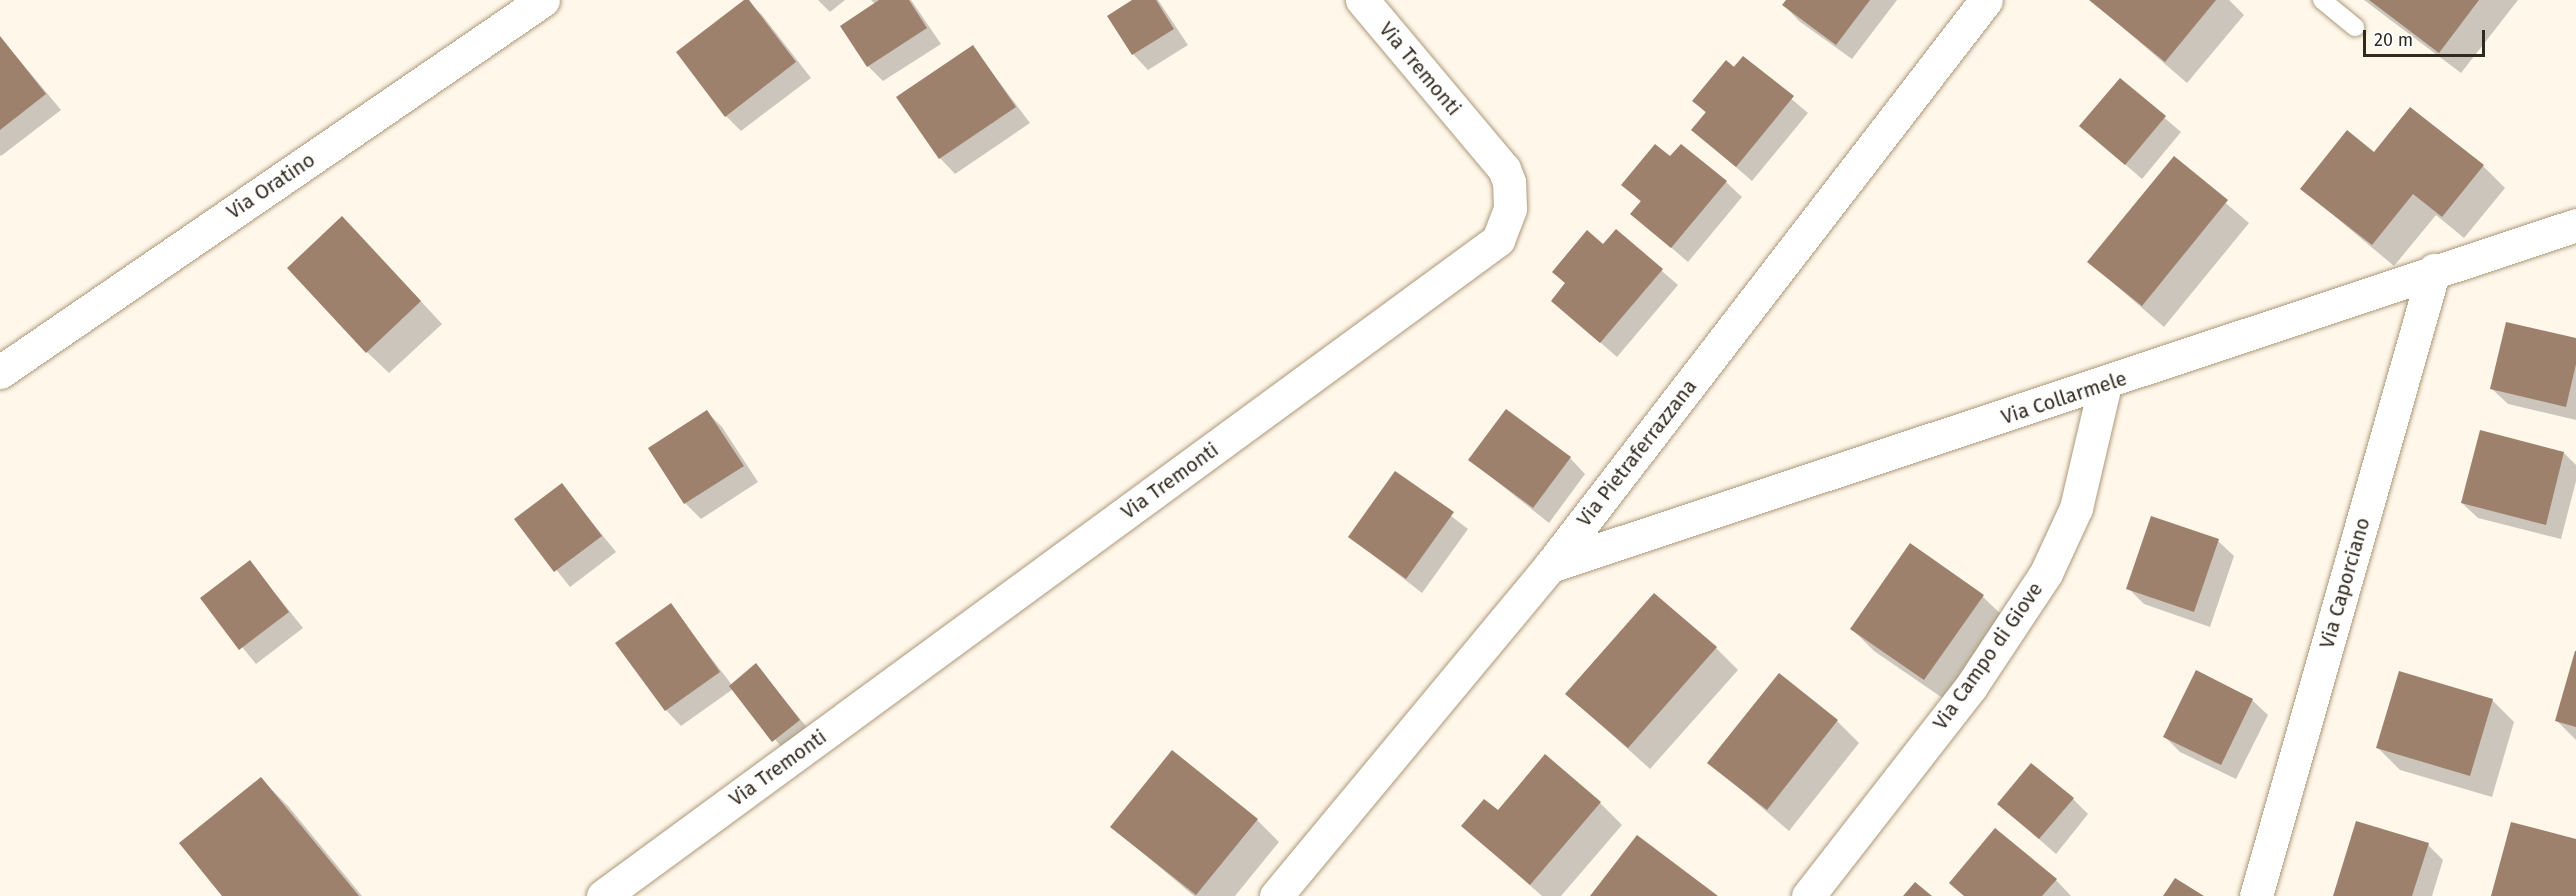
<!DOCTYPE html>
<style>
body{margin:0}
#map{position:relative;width:2576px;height:896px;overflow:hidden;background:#fff7ea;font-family:"Fira Sans",sans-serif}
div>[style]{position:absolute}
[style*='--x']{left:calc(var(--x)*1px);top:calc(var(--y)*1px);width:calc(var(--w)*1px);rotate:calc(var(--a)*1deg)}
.shadow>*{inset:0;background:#0003}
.building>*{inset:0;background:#9e816c}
.roads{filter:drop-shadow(0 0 2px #ac997b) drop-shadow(0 0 2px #ac997b)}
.service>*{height:18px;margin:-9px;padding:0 9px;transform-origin:9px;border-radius:9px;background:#fff}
.minor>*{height:33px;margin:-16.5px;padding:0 16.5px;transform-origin:16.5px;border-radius:16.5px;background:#fff}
span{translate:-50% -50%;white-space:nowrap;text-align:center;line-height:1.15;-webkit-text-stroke:4.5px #fff;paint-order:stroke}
.street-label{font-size:20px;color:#312a1e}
.scale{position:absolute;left:2363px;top:30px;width:122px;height:27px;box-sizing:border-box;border:3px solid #312a1e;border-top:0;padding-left:8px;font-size:18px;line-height:21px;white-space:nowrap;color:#312a1e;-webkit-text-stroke:4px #fff;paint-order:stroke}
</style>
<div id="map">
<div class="shadow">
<i style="clip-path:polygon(746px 0,762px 15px,811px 78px,741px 131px,726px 116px)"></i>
<i style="clip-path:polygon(818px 0,845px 0,830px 12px)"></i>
<i style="clip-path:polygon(871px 0,911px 0,941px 44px,883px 81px,868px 66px,875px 4px)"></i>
<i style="clip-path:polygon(1135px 0,1158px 0,1188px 45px,1148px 70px,1133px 54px)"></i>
<i style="clip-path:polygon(1788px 0,1897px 0,1852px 59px,1799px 21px,1784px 5px)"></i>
<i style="clip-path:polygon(2091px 0,2229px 0,2244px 15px,2187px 83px)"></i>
<i style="clip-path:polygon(2364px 0,2518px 0,2461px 73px)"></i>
<i style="clip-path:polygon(0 37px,61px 110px,1px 156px,0 155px)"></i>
<i style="clip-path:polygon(972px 46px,1030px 123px,955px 174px,940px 158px)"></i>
<i style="clip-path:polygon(1743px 58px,1808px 113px,1752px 181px,1693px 130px,1706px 113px,1694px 101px)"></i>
<i style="clip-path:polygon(2120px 80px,2181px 132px,2142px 179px,2081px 126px)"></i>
<i style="clip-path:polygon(2374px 154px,2483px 166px,2505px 188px,2464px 238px,2436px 215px,2394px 266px,2302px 189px)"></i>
<i style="clip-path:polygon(1671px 159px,1726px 182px,1742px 197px,1688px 262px,1632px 214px,1642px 203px,1623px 185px)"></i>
<i style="clip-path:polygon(2174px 159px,2249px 223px,2164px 327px,2089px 262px)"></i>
<i style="clip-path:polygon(1616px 231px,1678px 285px,1617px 357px,1553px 301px,1566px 284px,1554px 272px,1603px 246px)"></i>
<i style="clip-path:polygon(364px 240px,442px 324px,389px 373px,367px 352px)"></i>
<i style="clip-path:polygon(2576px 339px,2576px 420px,2508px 404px,2492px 389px)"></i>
<i style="clip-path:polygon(707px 412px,722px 427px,758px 482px,701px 519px,685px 503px,650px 449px)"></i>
<i style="clip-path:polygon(2564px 453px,2576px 465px,2576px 481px,2561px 539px,2478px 518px,2462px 503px)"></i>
<i style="clip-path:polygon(1570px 458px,1585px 474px,1549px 523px,1470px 460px)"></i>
<i style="clip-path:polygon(1395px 473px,1468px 529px,1422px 593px,1350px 537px)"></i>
<i style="clip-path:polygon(562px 485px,616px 552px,570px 587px,516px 519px)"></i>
<i style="clip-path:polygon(2218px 541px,2234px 556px,2210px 627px,2144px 604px,2128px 588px)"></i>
<i style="clip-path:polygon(1910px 546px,1983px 597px,2005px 618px,1947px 701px,1874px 651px,1852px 629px)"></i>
<i style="clip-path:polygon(250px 562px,303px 628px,256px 664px,202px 598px)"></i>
<i style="clip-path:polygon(670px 605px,732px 685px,756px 665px,814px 736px,789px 756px,733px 689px,681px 726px,666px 710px)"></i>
<i style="clip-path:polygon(1716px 648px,1738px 670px,1650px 769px,1567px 694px)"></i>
<i style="clip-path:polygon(2576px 654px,2576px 740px,2557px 721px)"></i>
<i style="clip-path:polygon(2252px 700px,2268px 715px,2236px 779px,2180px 752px,2165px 737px)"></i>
<i style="clip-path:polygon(2492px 700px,2514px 722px,2492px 797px,2400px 770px,2378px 748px)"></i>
<i style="clip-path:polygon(1837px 721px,1859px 743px,1789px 831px,1709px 762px)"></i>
<i style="clip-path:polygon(261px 779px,288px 806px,362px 896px,224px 896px)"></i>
<i style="clip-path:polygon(2073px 799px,2088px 814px,2056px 854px,1999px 804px)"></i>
<i style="clip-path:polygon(1600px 803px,1622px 825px,1561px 896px,1542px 896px,1463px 826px,1498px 812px)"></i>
<i style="clip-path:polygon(1257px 820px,1279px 842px,1235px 896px,1194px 896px,1112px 827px)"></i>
<i style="clip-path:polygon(2428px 845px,2443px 860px,2432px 896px,2335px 896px)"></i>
<i style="clip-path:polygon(2056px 880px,2071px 896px,1964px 896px,1951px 883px)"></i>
</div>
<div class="building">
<i style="clip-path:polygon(744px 0,749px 0,796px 62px,725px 117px,676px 52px)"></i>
<i style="clip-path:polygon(879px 0,909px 0,927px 28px,867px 67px,840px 26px)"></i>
<i style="clip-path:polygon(1132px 0,1156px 0,1174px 29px,1132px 55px,1107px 16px)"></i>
<i style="clip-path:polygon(1786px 0,1870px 0,1836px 45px,1782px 5px)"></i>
<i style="clip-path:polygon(2089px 0,2216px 0,2165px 62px)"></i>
<i style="clip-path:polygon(2369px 0,2479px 0,2439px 53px)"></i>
<i style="clip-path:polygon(0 36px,46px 94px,0 130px)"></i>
<i style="clip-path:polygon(973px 45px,1016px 107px,939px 159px,896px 97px)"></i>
<i style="clip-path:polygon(1743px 56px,1794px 96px,1736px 167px,1691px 130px,1706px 112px,1692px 101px,1726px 60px,1734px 67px)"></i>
<i style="clip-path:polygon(2120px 78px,2166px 116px,2125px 165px,2079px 126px)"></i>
<i style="clip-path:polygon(2410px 107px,2484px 165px,2442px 217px,2413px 194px,2372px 245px,2300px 189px,2347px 130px,2374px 152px)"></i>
<i style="clip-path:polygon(1655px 144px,1670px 156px,1681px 144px,1727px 181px,1671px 248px,1630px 214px,1641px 201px,1621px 185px)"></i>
<i style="clip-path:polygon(2174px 156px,2228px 200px,2142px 306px,2087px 262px)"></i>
<i style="clip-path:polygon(342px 216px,421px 301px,366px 353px,287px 268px)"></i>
<i style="clip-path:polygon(1616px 229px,1663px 269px,1600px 343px,1551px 301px,1565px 283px,1552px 272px,1587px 230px,1603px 244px)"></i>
<i style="clip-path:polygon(2506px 322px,2576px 338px,2576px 364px,2566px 407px,2490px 389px)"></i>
<i style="clip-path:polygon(1506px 409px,1571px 457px,1533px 508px,1468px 460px)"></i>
<i style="clip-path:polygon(707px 410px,744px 466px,684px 504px,648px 448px)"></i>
<i style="clip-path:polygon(2480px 430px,2564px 452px,2546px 525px,2461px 503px)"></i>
<i style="clip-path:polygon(1395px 471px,1454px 512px,1406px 579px,1348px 537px)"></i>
<i style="clip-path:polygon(562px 483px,602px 536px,554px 572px,514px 519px)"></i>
<i style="clip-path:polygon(2151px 516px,2219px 539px,2194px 612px,2126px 589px)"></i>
<i style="clip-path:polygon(1910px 543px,1984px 595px,1924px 680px,1850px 629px)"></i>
<i style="clip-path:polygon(250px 560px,289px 612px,239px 650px,200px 598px)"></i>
<i style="clip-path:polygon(1654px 593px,1717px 647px,1628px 748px,1565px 694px)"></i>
<i style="clip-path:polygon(671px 603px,720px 672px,665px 711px,615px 643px)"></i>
<i style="clip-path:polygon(2575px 651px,2576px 651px,2576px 727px,2555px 721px)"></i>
<i style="clip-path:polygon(756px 663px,800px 720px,772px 742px,729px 686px)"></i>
<i style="clip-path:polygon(2196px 670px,2253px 699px,2221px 765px,2163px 737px)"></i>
<i style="clip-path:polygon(2399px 671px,2493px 699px,2470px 776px,2376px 748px)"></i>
<i style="clip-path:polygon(1779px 673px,1838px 720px,1767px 810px,1707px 763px)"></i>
<i style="clip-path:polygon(1172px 750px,1258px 819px,1196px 895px,1110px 827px)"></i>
<i style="clip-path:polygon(1545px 754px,1601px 802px,1530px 885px,1461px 826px,1484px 799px,1498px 810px)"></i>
<i style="clip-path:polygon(2031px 763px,2074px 798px,2039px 839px,1997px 804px)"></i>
<i style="clip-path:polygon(261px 777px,359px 896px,222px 896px,179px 843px)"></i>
<i style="clip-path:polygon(2356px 821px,2429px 843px,2412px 896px,2333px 896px)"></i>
<i style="clip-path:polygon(2511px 822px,2576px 839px,2576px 896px,2491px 896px)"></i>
<i style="clip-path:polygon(1995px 828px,2057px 879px,2042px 896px,1964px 896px,1949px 883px)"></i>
<i style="clip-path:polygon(1637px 835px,1718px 896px,1590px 896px)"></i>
<i style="clip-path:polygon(2175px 878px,2204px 896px,2163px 896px)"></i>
<i style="clip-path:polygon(1915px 882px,1932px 896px,1903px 896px)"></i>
</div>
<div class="roads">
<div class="service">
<i style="--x:2322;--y:0;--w:43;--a:39.3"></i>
</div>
<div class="minor">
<i style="--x:0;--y:372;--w:658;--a:-34.41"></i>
<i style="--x:1550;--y:566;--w:1081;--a:-18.38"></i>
<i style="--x:603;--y:896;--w:1110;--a:-36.24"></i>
<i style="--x:1498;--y:240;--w:34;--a:-69"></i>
<i style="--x:1510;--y:208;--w:26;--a:-92"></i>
<i style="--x:1509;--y:182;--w:14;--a:-111"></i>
<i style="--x:1504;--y:169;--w:221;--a:-130"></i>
<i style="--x:1276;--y:896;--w:429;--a:-50.3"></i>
<i style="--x:1550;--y:566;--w:714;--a:-52.39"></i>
<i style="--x:1808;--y:896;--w:264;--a:-52.1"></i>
<i style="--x:1970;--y:688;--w:138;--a:-56.5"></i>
<i style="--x:2046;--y:573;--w:72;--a:-65.2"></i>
<i style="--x:2076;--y:508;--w:127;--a:-76.8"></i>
<i style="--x:2256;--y:896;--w:651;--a:-74.13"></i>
</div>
</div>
<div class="street-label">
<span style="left:1420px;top:69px;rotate:50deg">Via Tremonti</span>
<span style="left:271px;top:186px;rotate:-34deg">Via Oratino</span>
<span style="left:2064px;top:398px;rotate:-18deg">Via Collarmele</span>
<span style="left:1637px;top:453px;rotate:-52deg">Via Pietraferrazzana</span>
<span style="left:1170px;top:481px;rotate:-36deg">Via Tremonti</span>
<span style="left:2345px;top:583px;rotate:-74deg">Via Caporciano</span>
<span style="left:1988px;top:656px;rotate:-55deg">Via Campo di Giove</span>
<span style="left:778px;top:768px;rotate:-36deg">Via Tremonti</span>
</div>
<div class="scale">20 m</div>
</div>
